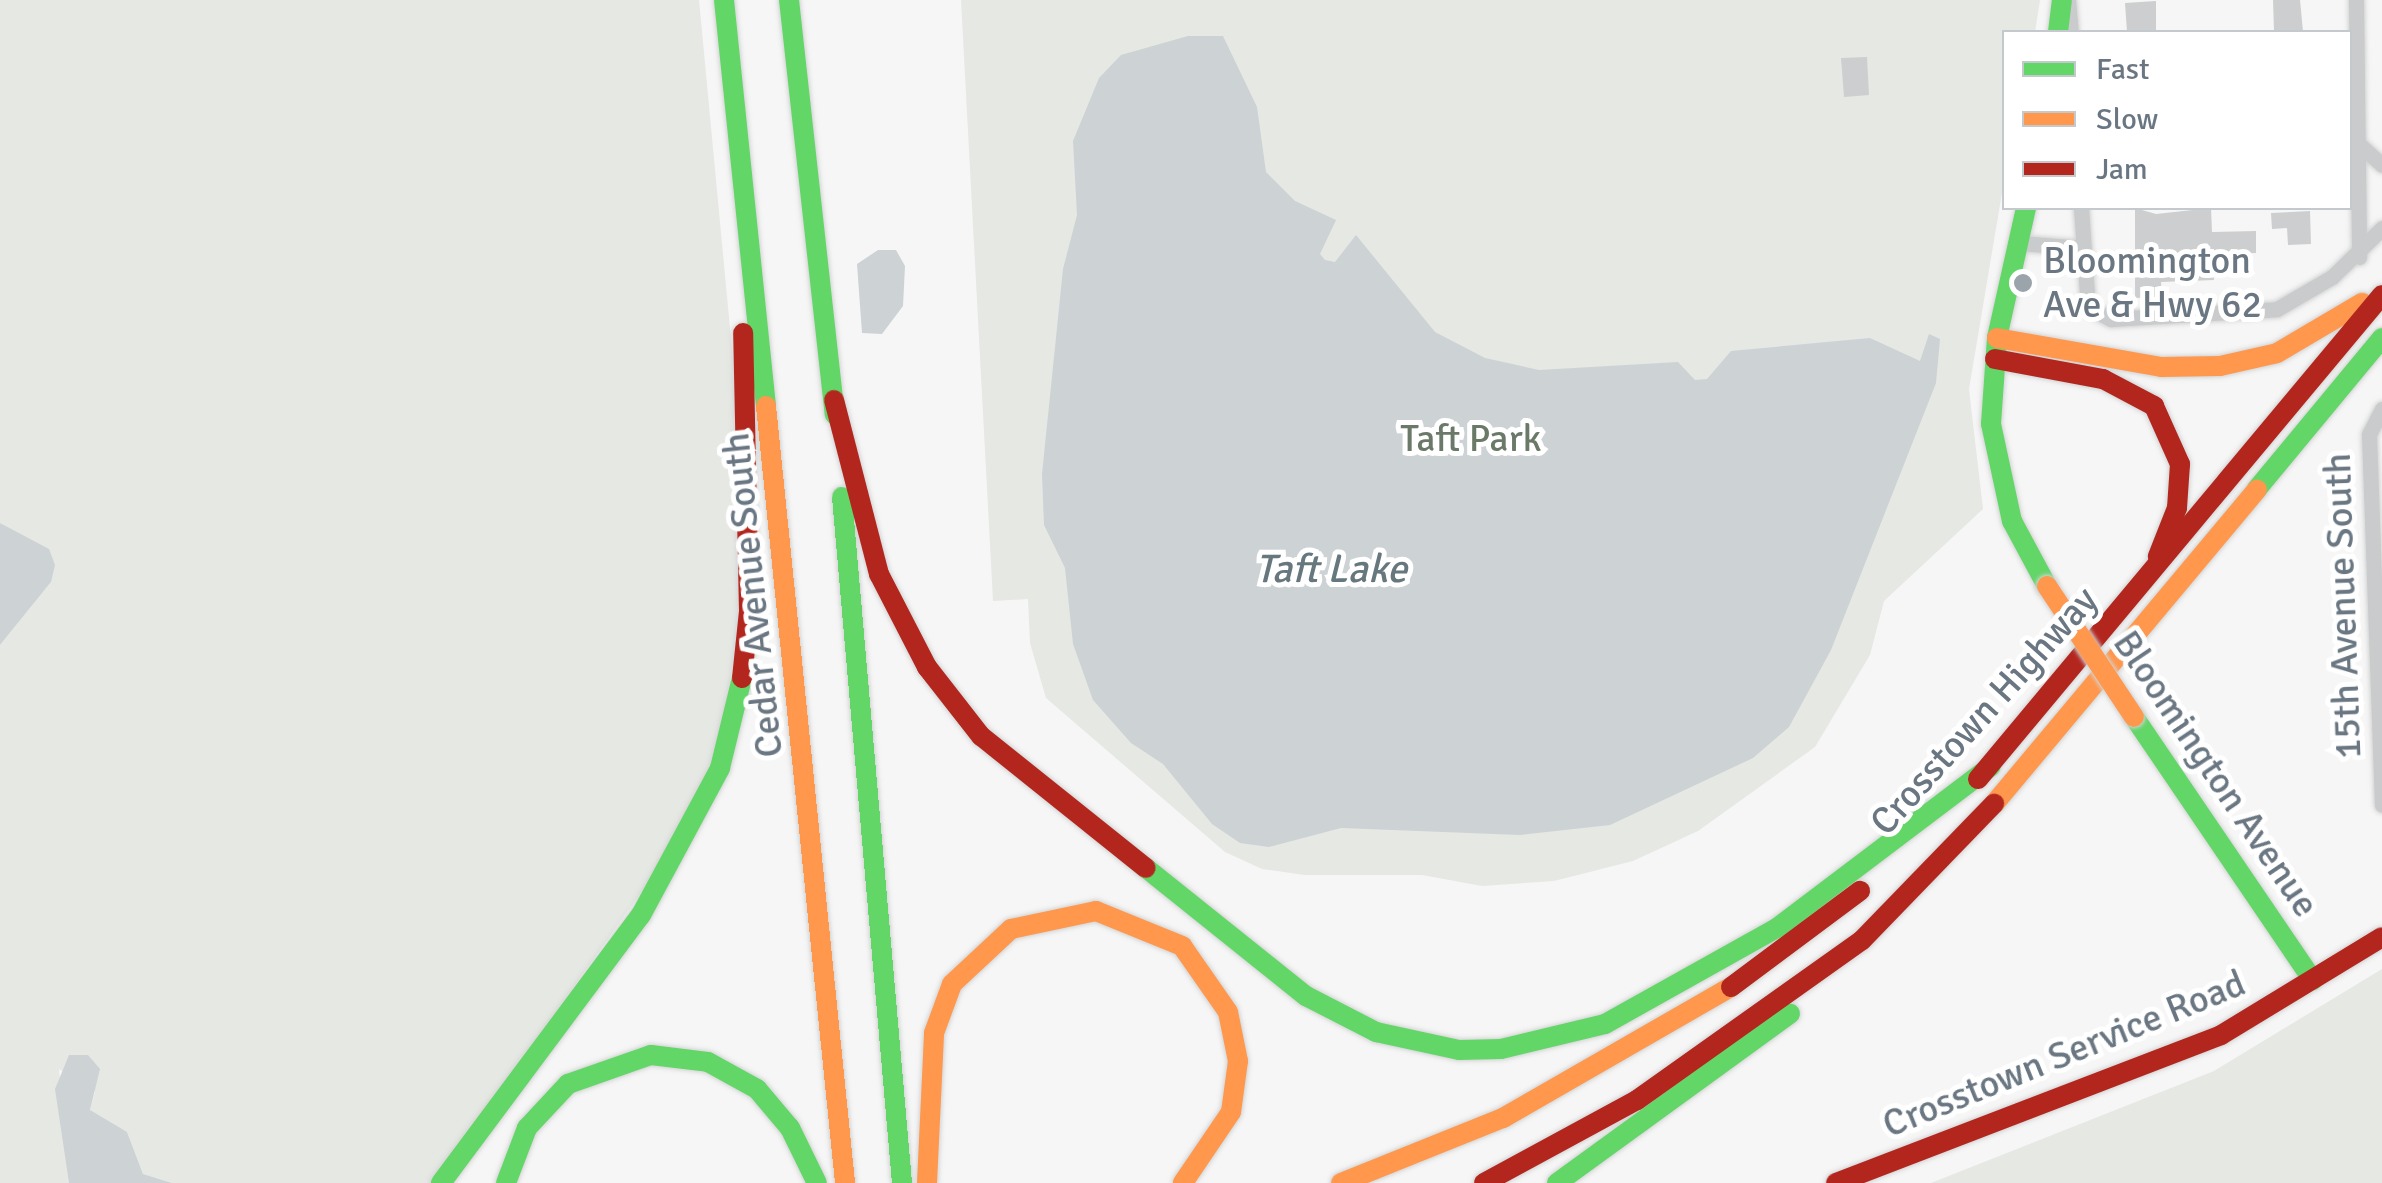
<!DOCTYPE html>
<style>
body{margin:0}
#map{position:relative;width:2382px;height:1183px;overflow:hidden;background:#f6f6f6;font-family:Signika,sans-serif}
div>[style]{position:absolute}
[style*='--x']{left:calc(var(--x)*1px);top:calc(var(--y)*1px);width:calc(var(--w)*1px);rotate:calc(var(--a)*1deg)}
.green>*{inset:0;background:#e6e8e4}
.water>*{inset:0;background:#cdd2d5}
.building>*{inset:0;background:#cdcecf}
.roads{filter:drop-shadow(0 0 2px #d3d4d4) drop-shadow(0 0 2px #d3d4d4)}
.street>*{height:15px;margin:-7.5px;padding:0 7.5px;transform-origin:7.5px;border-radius:7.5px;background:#c9cbcc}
.fast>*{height:20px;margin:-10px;padding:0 10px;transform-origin:10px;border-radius:10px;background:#63d668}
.slow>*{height:20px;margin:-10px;padding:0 10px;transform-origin:10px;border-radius:10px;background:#ff974d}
.jam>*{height:20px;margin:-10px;padding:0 10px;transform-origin:10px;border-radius:10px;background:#b3261e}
.bridges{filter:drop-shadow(0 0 2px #d3d4d4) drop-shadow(0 0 2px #d3d4d4)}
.slow-bridge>*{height:20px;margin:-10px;padding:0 10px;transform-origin:10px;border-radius:10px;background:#ff974d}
.dots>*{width:28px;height:28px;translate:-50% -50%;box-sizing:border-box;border:5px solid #fff;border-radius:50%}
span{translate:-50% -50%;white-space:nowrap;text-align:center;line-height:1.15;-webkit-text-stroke:10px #fff;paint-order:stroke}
.poi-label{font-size:38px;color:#6a7782}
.left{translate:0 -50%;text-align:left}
.park-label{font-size:38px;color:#6b7a68}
.street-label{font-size:38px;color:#6a7782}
.water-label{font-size:40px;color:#66777e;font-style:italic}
.legend{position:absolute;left:2002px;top:30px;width:350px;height:180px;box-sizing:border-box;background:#fff;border:2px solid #c3c9cd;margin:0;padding:12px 18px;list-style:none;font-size:30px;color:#6a7782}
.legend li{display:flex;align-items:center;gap:20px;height:50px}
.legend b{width:50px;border:2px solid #c3c9cd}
</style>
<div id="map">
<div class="green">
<i style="clip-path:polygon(0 0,699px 0,740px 434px,743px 610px,716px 756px,685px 831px,433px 1183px,172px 1183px,143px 1174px,127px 1132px,100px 1120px,90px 1110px,95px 1092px,59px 1069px,69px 1183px,0 1183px,0 645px,51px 582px,22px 536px,0 523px)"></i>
<i style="clip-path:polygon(961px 0,2040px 0,2035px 32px,2004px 32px,2004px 181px,1969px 389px,1983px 509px,1884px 601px,1870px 655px,1815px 747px,1698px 831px,1633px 861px,1554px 881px,1482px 886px,1422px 875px,1305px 875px,1262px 869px,1225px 852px,1046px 698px,1030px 643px,1028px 599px,993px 601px)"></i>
<i style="clip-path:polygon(2382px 969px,2382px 1183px,1931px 1183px,2214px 1071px)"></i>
</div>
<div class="water">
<i style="clip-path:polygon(1188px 36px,1223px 36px,1257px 107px,1266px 172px,1295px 201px,1336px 220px,1320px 254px,1325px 260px,1335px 262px,1356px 235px,1435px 332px,1485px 358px,1539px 370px,1678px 362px,1695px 380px,1707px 379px,1731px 351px,1870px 338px,1920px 361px,1929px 334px,1940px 339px,1936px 383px,1831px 650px,1789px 727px,1753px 758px,1610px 825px,1520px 835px,1341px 828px,1269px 847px,1240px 843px,1212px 824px,1163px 764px,1131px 743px,1093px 700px,1073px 644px,1065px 568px,1044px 525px,1042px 474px,1063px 269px,1077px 215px,1073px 141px,1099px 78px,1121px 55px)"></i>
<i style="clip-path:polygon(878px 250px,896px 250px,905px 266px,903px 306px,882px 334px,862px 333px,857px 264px)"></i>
<i style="clip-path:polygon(0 523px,49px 549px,55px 565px,51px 582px,0 645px)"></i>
<i style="clip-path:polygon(69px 1055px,88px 1055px,100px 1069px,90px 1110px,127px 1132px,143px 1174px,172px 1183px,69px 1183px,55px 1089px)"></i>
</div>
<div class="building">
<i style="clip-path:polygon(2273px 0,2300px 0,2303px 32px,2274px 32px)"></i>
<i style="clip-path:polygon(2156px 1px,2156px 32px,2127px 32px,2125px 3px)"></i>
<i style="clip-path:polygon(1867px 57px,1869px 95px,1844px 97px,1841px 58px)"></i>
<i style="clip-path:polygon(2135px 208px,2156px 214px,2211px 208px,2212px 232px,2256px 231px,2256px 253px,2213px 254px,2214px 280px,2161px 282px,2162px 297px,2135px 298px)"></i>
<i style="clip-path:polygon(2310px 211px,2311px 244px,2288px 245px,2287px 228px,2272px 229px,2271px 213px)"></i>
</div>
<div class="roads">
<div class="street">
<i style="--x:2068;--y:0;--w:32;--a:85"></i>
<i style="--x:2356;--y:0;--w:257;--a:89.3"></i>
<i style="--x:2361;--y:146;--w:28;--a:42"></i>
<i style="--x:2081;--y:208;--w:99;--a:86"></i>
<i style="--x:2088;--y:307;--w:26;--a:28"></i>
<i style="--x:2111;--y:319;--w:166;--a:-3.4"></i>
<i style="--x:2277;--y:309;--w:64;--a:-30.2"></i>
<i style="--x:2332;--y:277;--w:70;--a:-44.4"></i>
<i style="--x:2020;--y:243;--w:63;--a:4.5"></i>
<i style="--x:2382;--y:409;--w:28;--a:117"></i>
<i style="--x:2369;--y:434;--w:371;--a:88"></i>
</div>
<div class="fast">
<i style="--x:724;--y:0;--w:408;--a:84.1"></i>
<i style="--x:789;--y:0;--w:417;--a:83.7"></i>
<i style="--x:2058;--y:32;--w:32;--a:-83"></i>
<i style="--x:2026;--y:208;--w:133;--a:102.6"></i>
<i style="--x:1997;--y:338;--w:86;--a:94"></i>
<i style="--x:1991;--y:424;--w:99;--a:77.8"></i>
<i style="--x:2012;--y:521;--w:74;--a:61.7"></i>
<i style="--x:2257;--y:489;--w:196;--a:-50.4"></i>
<i style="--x:842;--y:497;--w:689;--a:85"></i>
<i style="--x:2134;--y:717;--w:318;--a:55.8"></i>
<i style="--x:1146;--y:868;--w:205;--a:38.7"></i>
<i style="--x:1306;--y:996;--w:79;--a:27.2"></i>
<i style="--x:1376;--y:1032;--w:85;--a:12.2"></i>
<i style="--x:1459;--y:1050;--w:42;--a:-1.4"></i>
<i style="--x:1501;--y:1049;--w:107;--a:-13.5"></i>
<i style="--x:1605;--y:1024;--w:197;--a:-29.2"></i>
<i style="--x:1777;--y:928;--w:268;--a:-37.1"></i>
<i style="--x:441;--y:1183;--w:334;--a:-53.3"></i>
<i style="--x:641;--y:915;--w:167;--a:-61.7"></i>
<i style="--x:720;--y:768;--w:93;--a:-76.3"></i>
<i style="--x:506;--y:1183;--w:59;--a:-69.1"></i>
<i style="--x:527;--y:1128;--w:60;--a:-47"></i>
<i style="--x:568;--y:1084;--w:88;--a:-19.3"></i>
<i style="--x:651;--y:1055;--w:57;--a:7"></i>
<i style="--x:708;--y:1062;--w:56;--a:28.9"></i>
<i style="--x:757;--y:1089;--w:51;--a:49.8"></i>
<i style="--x:790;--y:1128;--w:61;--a:63.9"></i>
<i style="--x:1557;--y:1183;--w:288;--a:-36"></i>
</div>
<div class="slow">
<i style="--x:1997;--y:338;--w:167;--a:10"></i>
<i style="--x:2161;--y:367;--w:59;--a:-1"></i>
<i style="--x:2220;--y:366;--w:58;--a:-12.8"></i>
<i style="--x:2277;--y:353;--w:99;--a:-30.5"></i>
<i style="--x:766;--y:406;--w:781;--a:84.19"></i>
<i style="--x:1994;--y:804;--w:410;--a:-50.1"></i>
<i style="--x:927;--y:1183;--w:150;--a:-87.3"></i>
<i style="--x:934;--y:1033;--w:52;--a:-69.8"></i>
<i style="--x:952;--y:984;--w:81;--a:-43"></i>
<i style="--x:1011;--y:929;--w:87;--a:-12"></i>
<i style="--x:1096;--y:911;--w:93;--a:22.1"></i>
<i style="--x:1182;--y:946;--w:80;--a:55.1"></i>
<i style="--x:1228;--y:1012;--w:50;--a:78.5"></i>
<i style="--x:1238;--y:1061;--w:51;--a:97.8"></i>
<i style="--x:1231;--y:1112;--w:86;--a:124.1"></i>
<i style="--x:1341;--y:1183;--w:175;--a:-21.9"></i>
<i style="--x:1503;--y:1118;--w:263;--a:-29.9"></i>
</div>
<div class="jam">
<i style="--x:1995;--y:359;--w:110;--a:10.5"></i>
<i style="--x:2103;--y:379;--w:58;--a:27.9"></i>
<i style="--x:2154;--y:406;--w:64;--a:65.9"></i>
<i style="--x:2180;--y:464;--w:44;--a:93.9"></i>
<i style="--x:2177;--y:508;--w:52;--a:111.6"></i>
<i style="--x:834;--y:400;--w:180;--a:75.5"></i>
<i style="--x:879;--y:574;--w:105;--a:62.7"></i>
<i style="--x:927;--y:667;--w:88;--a:52"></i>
<i style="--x:981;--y:736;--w:211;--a:38.7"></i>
<i style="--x:742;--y:678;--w:67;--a:-84"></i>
<i style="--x:749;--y:611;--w:278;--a:-91.2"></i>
<i style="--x:1978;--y:779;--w:630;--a:-50.15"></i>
<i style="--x:1731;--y:987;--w:161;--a:-36.7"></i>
<i style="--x:1484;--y:1183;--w:174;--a:-28.5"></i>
<i style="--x:1637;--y:1100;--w:276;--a:-35.4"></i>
<i style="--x:1862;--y:940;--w:190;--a:-45.9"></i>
<i style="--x:1836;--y:1183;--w:412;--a:-21"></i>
<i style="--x:2221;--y:1035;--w:188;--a:-31.3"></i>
</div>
</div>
<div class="bridges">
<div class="slow-bridge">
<i style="--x:2047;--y:586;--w:157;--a:56.4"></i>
</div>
</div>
<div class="dots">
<i style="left:2023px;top:283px;background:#9ba3ab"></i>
</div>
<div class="poi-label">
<span class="left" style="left:2043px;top:283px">Bloomington<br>Ave &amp; Hwy 62</span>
</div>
<div class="park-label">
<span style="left:1471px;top:439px">Taft Park</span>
</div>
<div class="street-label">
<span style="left:753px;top:595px;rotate:-96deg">Cedar Avenue South</span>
<span style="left:2343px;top:606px;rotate:-92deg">15th Avenue South</span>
<span style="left:1984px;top:711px;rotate:-48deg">Crosstown Highway</span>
<span style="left:2216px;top:774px;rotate:56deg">Bloomington Avenue</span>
<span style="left:2064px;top:1054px;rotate:-22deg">Crosstown Service Road</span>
</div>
<div class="water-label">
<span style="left:1331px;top:569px">Taft Lake</span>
</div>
<ul class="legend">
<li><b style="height:12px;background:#63d668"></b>Fast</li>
<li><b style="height:12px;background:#ff974d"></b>Slow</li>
<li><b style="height:12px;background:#b3261e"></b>Jam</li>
</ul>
</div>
